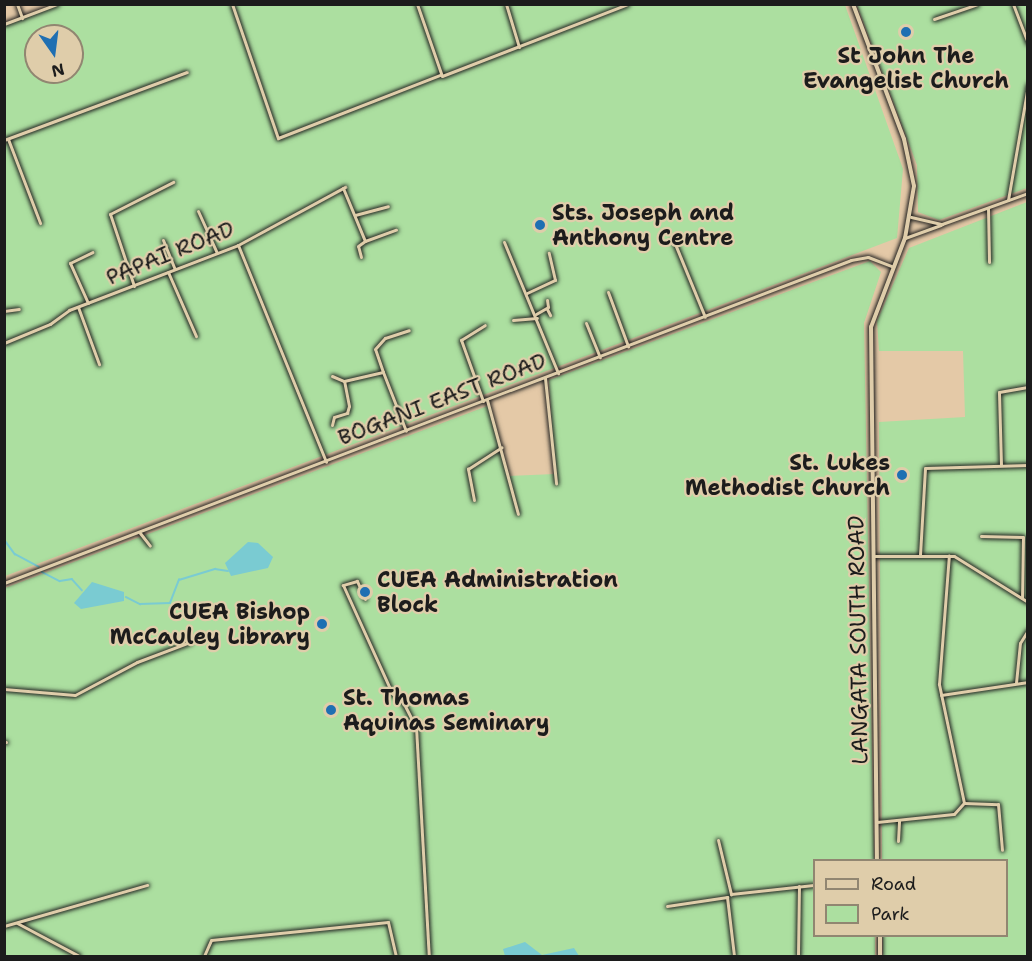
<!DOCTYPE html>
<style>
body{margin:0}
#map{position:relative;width:1032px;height:961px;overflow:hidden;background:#e4c9a7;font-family:"Shantell Sans",sans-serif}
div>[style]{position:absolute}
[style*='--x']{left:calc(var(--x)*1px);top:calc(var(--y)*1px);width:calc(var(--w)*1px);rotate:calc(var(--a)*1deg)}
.green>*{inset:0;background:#acdfa0}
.water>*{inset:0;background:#7acbd2}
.stream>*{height:1.5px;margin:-0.75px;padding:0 0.75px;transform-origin:0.75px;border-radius:0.75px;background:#7acbd2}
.roads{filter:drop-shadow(0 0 2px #1c1c1c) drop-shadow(0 0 2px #1c1c1c)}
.street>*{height:3px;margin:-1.5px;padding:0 1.5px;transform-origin:1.5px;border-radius:1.5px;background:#dfcdaa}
.secondary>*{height:4px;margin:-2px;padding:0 2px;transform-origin:2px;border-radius:2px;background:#dfcdaa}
.dots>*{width:16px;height:16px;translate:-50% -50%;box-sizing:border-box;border:3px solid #dfcdaa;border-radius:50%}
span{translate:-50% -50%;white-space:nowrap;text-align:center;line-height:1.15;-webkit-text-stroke:4.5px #dfcdaa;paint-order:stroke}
.poi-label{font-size:22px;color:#1c1c1c;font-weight:700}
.left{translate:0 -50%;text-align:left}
.right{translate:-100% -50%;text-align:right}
.street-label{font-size:22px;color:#1c1c1c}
.frame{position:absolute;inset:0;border:6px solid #1c1c1c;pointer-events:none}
.legend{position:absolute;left:813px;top:859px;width:195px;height:78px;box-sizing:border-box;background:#dfcdaa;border:2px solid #918671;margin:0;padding:8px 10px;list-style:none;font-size:18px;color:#1c1c1c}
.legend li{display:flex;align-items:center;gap:12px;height:30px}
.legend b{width:30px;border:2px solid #918671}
.north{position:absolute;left:24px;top:24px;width:60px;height:60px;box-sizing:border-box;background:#dfcdaa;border:2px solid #918671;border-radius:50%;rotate:166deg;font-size:16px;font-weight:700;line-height:24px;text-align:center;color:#1c1c1c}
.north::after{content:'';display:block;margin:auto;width:21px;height:27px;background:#1f6fb2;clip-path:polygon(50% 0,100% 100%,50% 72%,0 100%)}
</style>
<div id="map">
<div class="green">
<i style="clip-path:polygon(evenodd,55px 4px,845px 5px,903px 169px,897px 238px,5px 576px,5px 25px,55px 4px,36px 36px,72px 36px,72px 72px,36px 72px,36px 36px)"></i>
<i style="clip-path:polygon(857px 5px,1027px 5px,1027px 188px,939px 220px,918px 212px,917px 165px)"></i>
<i style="clip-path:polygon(1027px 202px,1027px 956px,883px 956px,883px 936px,1006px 936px,1006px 860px,882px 860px,879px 422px,965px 417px,963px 351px,879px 351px,877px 321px,909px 248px)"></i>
<i style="clip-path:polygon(870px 261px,881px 272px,864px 323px,874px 860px,814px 860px,814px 936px,875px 936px,875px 956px,5px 956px,5px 588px,490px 405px,507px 476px,555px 474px,549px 380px)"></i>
</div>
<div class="water">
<i style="clip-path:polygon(248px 542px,258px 543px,273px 557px,268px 568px,231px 576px,225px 563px)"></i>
<i style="clip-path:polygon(92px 582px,124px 592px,124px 601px,81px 609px,74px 603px)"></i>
<i style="clip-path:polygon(525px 942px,542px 955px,574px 948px,579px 956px,505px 956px,503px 949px)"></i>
</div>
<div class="stream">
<i style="--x:4;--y:539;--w:19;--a:54"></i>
<i style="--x:15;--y:554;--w:27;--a:28"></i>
<i style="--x:42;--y:572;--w:20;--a:27"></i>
<i style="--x:60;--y:581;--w:12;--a:-9"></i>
<i style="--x:72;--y:579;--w:15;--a:48"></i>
<i style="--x:126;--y:597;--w:16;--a:27"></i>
<i style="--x:140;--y:604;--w:30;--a:-2"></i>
<i style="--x:170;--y:603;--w:25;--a:-69"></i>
<i style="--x:179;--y:580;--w:38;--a:-17"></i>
<i style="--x:215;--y:569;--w:13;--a:9"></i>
</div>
<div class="roads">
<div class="street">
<i style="--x:17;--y:4;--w:15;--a:70"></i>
<i style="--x:232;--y:4;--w:142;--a:71.1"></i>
<i style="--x:278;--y:138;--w:174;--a:-21.3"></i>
<i style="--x:417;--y:4;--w:76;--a:70.9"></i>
<i style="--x:442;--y:76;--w:199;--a:-21.2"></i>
<i style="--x:506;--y:4;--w:45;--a:73.2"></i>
<i style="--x:1013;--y:4;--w:42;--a:69"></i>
<i style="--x:934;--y:19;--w:46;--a:-18.8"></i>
<i style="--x:4;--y:24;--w:57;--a:-20.7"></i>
<i style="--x:8;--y:139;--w:90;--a:69.1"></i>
<i style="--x:4;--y:140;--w:195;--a:-20.4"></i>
<i style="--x:343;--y:188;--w:57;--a:67.5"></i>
<i style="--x:365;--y:241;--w:33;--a:-20"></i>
<i style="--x:1008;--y:200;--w:117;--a:-80.1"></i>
<i style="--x:988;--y:208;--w:54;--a:88.9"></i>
<i style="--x:198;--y:211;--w:46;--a:65.7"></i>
<i style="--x:355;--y:215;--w:34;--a:-15"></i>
<i style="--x:911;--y:217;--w:32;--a:13"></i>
<i style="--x:942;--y:224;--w:91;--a:-19.8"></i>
<i style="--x:905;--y:238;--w:38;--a:-20"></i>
<i style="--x:673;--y:239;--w:84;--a:67.7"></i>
<i style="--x:163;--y:240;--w:31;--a:68"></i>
<i style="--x:504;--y:242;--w:142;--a:67.6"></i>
<i style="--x:238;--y:245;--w:234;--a:67.9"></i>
<i style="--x:361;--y:257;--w:11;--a:-105"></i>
<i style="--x:358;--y:246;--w:9;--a:-36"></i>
<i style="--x:168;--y:272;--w:70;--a:66.4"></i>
<i style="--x:134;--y:286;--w:76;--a:-108.4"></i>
<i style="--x:110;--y:214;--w:71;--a:-26.9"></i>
<i style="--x:608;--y:292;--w:58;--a:69.7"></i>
<i style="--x:527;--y:293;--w:31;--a:-25"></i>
<i style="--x:555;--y:280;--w:28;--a:-103"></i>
<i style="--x:88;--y:303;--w:44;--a:-114.2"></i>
<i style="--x:70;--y:263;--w:25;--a:-26"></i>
<i style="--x:78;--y:307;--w:61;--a:69.8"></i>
<i style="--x:547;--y:309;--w:7;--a:63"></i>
<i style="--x:4;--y:311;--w:15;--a:-8"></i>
<i style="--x:536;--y:314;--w:14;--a:-30"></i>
<i style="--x:548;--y:307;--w:7;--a:-98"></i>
<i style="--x:513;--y:320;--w:24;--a:-5"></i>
<i style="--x:586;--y:323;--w:37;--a:68"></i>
<i style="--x:4;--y:343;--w:50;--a:-22.4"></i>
<i style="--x:50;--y:324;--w:24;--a:-36"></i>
<i style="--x:69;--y:310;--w:181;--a:-21"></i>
<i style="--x:238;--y:245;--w:122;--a:-28.5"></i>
<i style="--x:383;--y:372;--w:24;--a:-109"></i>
<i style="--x:375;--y:349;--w:15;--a:-48"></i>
<i style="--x:385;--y:338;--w:25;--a:-18"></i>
<i style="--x:332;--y:376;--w:13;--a:23"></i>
<i style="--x:545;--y:378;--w:106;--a:84"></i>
<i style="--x:487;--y:400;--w:118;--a:74.8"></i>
<i style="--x:483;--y:401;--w:65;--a:-109.8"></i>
<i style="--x:461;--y:340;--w:28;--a:-32"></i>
<i style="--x:332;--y:425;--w:8;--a:-76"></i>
<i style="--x:334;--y:417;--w:14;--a:-17"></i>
<i style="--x:347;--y:413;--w:7;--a:-74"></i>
<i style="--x:349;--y:406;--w:25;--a:-101"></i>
<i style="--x:344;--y:381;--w:40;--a:-13"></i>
<i style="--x:383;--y:372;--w:63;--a:68.7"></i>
<i style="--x:1001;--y:465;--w:73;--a:-91.6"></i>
<i style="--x:999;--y:392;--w:29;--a:-10"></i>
<i style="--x:474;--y:500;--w:32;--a:-101"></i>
<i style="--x:468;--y:469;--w:40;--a:-32.9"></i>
<i style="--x:140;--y:533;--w:16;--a:52"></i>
<i style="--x:981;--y:536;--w:42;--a:1.4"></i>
<i style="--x:1023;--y:537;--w:61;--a:90.9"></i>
<i style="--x:920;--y:555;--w:87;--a:-86.7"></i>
<i style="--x:925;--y:468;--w:103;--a:-1.7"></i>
<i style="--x:875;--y:556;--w:79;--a:0"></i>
<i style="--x:954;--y:556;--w:87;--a:31.9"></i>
<i style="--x:4;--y:583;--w:906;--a:-20.87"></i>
<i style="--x:851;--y:260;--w:17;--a:-10"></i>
<i style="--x:868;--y:257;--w:26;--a:21"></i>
<i style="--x:365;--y:599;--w:20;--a:-114"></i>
<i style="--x:357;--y:581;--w:15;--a:164"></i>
<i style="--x:343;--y:585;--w:119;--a:65.6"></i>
<i style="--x:392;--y:693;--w:14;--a:39"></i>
<i style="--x:403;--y:702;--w:28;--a:63"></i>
<i style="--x:416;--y:727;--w:229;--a:86.8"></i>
<i style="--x:1016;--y:683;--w:40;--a:-84.3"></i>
<i style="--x:1020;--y:643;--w:15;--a:-58"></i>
<i style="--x:4;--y:689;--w:71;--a:4.8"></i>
<i style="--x:75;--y:695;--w:70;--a:-28"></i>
<i style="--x:137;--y:662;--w:57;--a:-20.7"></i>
<i style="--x:941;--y:695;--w:88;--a:-8.5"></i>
<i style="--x:4;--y:742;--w:2;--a:0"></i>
<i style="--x:964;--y:803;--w:34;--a:2"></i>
<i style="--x:998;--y:804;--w:46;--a:85"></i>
<i style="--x:877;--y:822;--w:77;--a:-5.9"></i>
<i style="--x:954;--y:814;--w:15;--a:-48"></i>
<i style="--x:964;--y:803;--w:122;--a:-101.9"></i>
<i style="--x:939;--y:684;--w:129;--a:-85.6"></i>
<i style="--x:718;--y:840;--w:56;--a:76.5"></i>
<i style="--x:731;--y:894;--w:83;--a:-6.2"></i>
<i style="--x:898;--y:841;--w:21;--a:-87"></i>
<i style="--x:667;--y:906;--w:61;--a:-8.5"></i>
<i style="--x:727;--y:897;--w:59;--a:83.2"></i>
<i style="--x:17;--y:923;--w:70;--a:28"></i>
<i style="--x:4;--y:926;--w:149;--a:-16"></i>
<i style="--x:204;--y:956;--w:17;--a:-66"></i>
<i style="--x:211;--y:940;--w:178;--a:-5.8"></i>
<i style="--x:388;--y:922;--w:35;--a:77"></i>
<i style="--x:798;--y:956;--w:70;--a:-89.2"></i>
</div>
<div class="secondary">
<i style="--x:853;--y:4;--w:144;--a:69.3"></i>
<i style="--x:904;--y:139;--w:48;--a:78"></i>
<i style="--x:914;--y:186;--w:53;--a:99.8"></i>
<i style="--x:905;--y:238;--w:95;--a:110.9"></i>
<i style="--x:871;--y:327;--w:533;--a:89.36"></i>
<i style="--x:880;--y:936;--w:20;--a:90"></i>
</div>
</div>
<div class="dots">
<i style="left:906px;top:32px;background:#1f6fb2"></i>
<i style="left:540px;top:225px;background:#1f6fb2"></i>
<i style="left:902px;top:475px;background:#1f6fb2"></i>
<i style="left:365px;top:592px;background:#1f6fb2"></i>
<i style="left:322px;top:624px;background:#1f6fb2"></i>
<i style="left:331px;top:710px;background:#1f6fb2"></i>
</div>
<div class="poi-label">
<span style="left:906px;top:68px">St John The<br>Evangelist Church</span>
<span class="left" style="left:552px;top:225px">Sts. Joseph and<br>Anthony Centre</span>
<span class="right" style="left:890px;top:475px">St. Lukes<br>Methodist Church</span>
<span class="left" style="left:377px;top:592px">CUEA Administration<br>Block</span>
<span class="right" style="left:310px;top:624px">CUEA Bishop<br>McCauley Library</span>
<span class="left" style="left:343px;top:710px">St. Thomas<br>Aquinas Seminary</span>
</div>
<div class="street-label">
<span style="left:170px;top:253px;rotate:-22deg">PAPAI ROAD</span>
<span style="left:442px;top:399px;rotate:-21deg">BOGANI EAST ROAD</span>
<span style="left:858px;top:640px;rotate:-91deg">LANGATA SOUTH ROAD</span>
</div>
<div class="frame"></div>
<ul class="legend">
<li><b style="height:8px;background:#dfcdaa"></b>Road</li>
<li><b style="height:16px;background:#acdfa0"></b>Park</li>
</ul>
<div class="north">N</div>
</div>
